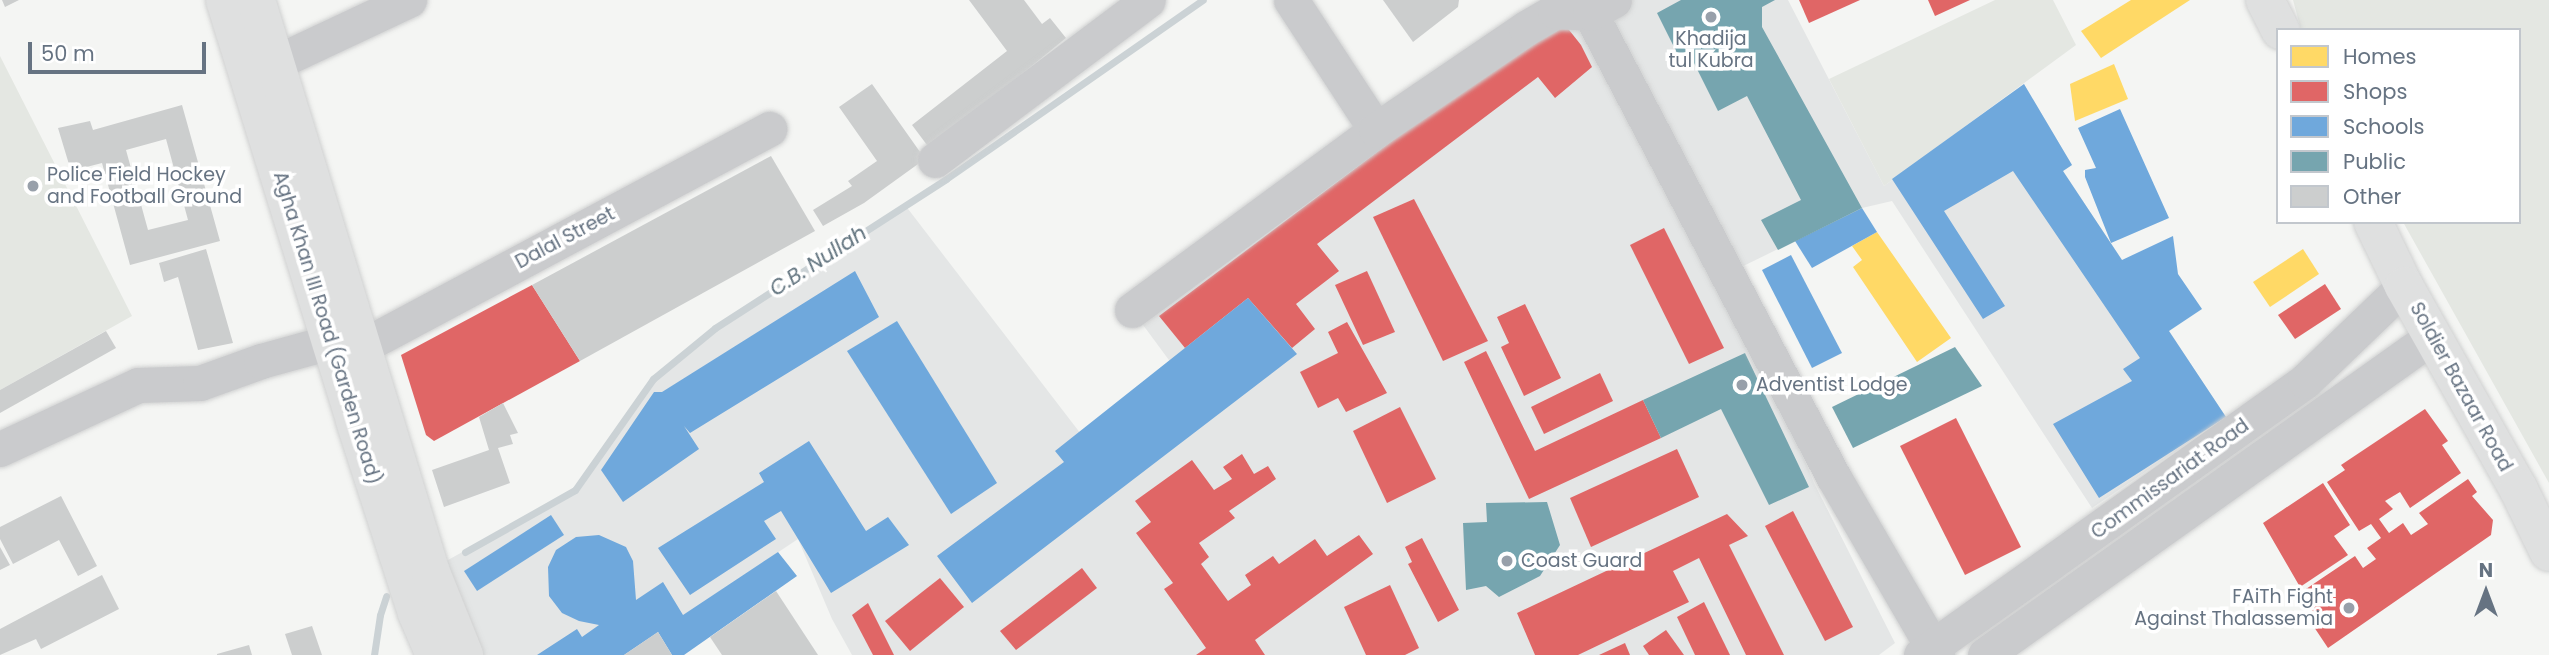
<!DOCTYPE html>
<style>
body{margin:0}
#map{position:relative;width:2549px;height:655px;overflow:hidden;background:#f4f5f3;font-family:Poppins,sans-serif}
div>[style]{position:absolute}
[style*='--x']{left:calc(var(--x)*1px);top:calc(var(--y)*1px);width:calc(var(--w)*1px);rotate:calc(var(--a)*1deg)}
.built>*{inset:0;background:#e4e6e6}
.green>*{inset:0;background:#e4e7e2}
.homes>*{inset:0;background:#ffd966}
.shops>*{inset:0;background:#e06666}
.schools>*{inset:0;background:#6fa8dc}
.public>*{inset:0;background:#76a5af}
.stream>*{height:7px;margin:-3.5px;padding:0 3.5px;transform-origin:3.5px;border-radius:3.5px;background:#cbd2d5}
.building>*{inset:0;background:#cccece}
.roads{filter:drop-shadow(0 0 2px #d0d1d1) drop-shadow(0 0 2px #d0d1d1)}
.minor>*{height:35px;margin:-17.5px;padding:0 17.5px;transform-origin:17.5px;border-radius:17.5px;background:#cacbcd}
.major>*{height:38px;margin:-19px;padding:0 19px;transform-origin:19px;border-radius:19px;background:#dfe0e0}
.dots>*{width:19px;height:19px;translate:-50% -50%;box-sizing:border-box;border:4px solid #fff;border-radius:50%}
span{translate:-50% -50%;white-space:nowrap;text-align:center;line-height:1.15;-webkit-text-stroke:7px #fff;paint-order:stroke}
.poi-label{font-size:19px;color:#667382}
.left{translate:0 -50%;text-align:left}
.right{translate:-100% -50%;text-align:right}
.street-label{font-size:19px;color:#667382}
.water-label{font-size:21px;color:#62747f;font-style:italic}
.legend{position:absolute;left:2276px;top:28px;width:245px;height:196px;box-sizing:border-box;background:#fff;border:2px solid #c2c7cd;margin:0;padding:9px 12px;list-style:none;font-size:21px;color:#667382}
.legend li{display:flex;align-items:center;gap:14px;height:35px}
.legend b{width:35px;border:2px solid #c2c7cd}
.north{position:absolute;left:2451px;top:557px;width:70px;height:70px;-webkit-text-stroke:5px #fff;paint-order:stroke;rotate:0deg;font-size:19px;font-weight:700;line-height:28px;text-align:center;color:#667382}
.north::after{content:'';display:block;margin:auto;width:24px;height:32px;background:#667382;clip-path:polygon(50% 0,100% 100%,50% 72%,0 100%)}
.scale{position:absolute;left:28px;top:42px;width:178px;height:32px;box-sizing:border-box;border:4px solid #667382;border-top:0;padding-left:9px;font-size:21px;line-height:24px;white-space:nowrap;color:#667382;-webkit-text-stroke:5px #fff;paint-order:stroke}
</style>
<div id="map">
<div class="built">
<i style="clip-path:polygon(1614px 0,1788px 0,1884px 186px,2024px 84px,2072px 165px,2063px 171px,2226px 417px,2092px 508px,1892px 201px,1862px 208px,1729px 273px,1814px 483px,1895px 643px,1879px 655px,852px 655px,832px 619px,798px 539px,624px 655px,458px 655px,428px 571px,575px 490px,653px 379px,715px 328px,905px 205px,1084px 438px,1177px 371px,1132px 310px,1526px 28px)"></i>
</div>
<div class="green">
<i style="clip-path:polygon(1995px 0,2053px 0,2076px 45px,1884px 186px,1829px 79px)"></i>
<i style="clip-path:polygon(2293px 0,2549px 0,2549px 483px,2403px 222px,2519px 222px,2519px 30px,2301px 30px)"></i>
<i style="clip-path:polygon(0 56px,132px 316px,0 390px)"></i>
</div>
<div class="homes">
<i style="clip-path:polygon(2131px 0,2190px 0,2101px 58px,2081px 31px)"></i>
<i style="clip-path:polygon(2114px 64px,2128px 99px,2075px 121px,2070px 84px)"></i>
<i style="clip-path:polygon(1877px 232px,1951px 338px,1917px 362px,1853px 267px,1862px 260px,1852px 246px)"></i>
<i style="clip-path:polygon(2303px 249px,2319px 274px,2270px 307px,2253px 282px)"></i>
</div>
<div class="shops">
<i style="clip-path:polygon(1799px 0,1860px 0,1809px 23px)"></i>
<i style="clip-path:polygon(1928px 0,1970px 0,1935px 16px)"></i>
<i style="clip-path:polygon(1558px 16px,1581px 45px,1592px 67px,1555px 98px,1538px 77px,1317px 244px,1339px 271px,1296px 304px,1315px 329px,1292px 348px,1248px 298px,1185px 348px,1159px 316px)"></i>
<i style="clip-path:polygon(1414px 199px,1488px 341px,1443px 361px,1373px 217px)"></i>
<i style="clip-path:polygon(1664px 228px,1724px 348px,1689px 364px,1630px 245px)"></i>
<i style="clip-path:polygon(1367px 271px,1395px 332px,1363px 345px,1335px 285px)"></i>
<i style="clip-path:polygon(2325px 284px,2341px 309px,2295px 339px,2278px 315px)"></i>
<i style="clip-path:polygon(532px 285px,580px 361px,434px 441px,426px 435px,401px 355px)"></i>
<i style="clip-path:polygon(1525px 304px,1561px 378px,1524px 396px,1501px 347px,1509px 343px,1497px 317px)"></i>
<i style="clip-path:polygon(1347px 322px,1387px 393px,1346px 412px,1338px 398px,1318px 408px,1300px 372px,1338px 353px,1328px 332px)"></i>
<i style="clip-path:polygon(1486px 351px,1535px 451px,1643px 400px,1661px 438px,1529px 499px,1464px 362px)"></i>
<i style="clip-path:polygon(1600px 373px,1613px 401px,1544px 434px,1531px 407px)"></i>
<i style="clip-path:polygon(1400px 407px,1436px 479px,1387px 503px,1353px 431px)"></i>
<i style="clip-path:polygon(2425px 409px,2448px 441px,2442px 445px,2461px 473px,2410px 508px,2400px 492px,2385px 501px,2393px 509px,2379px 519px,2389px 533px,2403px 523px,2411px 535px,2428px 524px,2419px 513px,2468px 479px,2477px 492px,2472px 496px,2493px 520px,2491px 535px,2328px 648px,2306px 615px,2315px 609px,2303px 591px,2355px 556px,2363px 568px,2376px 559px,2367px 548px,2381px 538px,2371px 524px,2359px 531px,2327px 482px,2345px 470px,2341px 465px)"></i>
<i style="clip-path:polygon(1956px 418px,2021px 547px,1965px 575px,1900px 446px)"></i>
<i style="clip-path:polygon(1677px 449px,1699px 497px,1591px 547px,1570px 498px)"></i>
<i style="clip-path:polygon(1242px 454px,1254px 474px,1268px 466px,1276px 479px,1229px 511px,1235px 518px,1199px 543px,1209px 557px,1201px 564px,1228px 601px,1251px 585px,1245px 575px,1273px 556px,1279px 564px,1315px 539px,1327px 556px,1359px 535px,1373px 554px,1255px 640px,1265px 655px,1196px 655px,1206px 648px,1164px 589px,1173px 583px,1136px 533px,1151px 522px,1135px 501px,1192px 460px,1214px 490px,1232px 479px,1223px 467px)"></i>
<i style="clip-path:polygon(2323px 483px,2350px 525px,2334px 536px,2348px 555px,2300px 587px,2263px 523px)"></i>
<i style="clip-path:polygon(1793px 511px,1853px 627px,1825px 641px,1765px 526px)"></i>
<i style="clip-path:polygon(1727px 514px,1748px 536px,1729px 545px,1784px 655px,1746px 655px,1699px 558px,1673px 571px,1689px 602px,1578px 655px,1535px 655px,1517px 613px)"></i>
<i style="clip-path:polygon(1422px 538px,1459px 610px,1438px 622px,1408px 564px,1412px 562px,1405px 547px)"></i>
<i style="clip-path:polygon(1082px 568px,1097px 588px,1016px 650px,1000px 631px)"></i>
<i style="clip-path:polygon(940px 578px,964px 607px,910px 651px,885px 621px)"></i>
<i style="clip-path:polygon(1390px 585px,1419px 648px,1405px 655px,1366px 655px,1344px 607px)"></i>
<i style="clip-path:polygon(1704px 602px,1730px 655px,1695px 655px,1677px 617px)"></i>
<i style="clip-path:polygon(868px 603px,894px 655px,873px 655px,852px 615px)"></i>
<i style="clip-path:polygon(1666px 630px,1684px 655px,1649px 655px,1643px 646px)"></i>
<i style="clip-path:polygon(1625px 643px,1630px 655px,1599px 655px)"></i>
</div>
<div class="schools">
<i style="clip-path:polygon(2024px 84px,2072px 165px,2063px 171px,2122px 260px,2173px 236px,2178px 274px,2202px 309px,2169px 331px,2226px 417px,2099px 498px,2053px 424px,2132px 381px,2123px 369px,2140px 358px,2013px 171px,1944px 211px,2005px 306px,1983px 319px,1892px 179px)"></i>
<i style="clip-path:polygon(2120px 109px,2169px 218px,2111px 243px,2085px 177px,2085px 170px,2096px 168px,2078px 128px)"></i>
<i style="clip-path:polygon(1862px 208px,1877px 232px,1812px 268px,1795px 241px)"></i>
<i style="clip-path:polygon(1791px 255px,1842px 353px,1812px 368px,1762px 270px)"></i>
<i style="clip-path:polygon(855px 271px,879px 317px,690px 433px,684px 426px,699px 449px,623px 502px,601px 470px,654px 392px,662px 392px)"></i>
<i style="clip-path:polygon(1248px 298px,1297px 354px,972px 603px,937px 556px,1064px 462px,1055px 451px)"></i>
<i style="clip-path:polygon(897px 321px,997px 483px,951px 514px,847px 351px)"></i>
<i style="clip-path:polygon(809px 441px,866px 531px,888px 517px,909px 545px,831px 593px,781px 511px,764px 521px,776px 539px,690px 595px,658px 548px,764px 482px,759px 473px)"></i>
<i style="clip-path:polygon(551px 515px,564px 535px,477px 591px,464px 571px)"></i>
<i style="clip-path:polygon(599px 535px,626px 547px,633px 561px,636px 600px,663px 582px,683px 615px,778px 552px,797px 576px,684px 655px,672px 655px,658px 632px,624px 655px,537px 655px,577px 629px,582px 637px,599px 625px,579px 621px,562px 613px,549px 596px,548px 567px,556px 550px,576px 537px)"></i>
</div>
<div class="public">
<i style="clip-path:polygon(1681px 0,1775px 0,1762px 7px,1762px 27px,1862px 208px,1778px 250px,1761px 220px,1801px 200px,1747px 96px,1718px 111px,1688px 51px,1678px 55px,1657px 13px)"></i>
<i style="clip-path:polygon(1955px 347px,1982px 386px,1853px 448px,1832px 407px)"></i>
<i style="clip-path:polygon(1745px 353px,1809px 487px,1769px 505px,1721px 409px,1661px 438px,1643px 400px)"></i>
<i style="clip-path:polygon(1547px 502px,1560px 545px,1540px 576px,1499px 597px,1486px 586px,1466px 590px,1463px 523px,1487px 522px,1486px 503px)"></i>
</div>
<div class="stream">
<i style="--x:465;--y:552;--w:126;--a:-29.4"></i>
<i style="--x:575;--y:490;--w:136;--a:-54.9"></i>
<i style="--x:653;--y:379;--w:80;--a:-39.4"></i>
<i style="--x:715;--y:328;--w:275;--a:-32.8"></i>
<i style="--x:946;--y:179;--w:313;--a:-34.9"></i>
<i style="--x:374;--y:655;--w:40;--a:-81.5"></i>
<i style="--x:380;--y:615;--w:20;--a:-72"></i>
</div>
<div class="building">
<i style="clip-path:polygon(2px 0,19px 0,5px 7px)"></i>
<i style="clip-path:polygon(969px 0,1024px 0,1042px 24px,1050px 18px,1066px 38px,930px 149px,912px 125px,1007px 51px)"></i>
<i style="clip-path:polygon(1383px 0,1459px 0,1458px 7px,1413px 42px)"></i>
<i style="clip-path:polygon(872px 84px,925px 159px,864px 203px,823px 226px,813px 210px,852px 186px,848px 181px,877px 161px,839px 107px)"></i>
<i style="clip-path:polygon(evenodd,182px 105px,220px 241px,130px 265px,102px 163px,71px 171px,58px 128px,90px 121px,93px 130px,182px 105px,166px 139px,188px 220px,148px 230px,126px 150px,166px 139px)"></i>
<i style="clip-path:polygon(771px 156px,815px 231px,580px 361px,532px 285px)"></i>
<i style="clip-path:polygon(206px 249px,233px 343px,198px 350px,178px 277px,164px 282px,159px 263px)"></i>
<i style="clip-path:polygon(106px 331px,116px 348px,0 413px,0 390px)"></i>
<i style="clip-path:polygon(503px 403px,518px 433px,510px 435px,513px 444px,498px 448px,510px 483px,444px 507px,432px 470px,489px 450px,479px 417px)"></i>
<i style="clip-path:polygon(61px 496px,97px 566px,78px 576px,59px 540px,13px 564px,0 539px,0 527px)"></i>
<i style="clip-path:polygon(0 547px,10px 565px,0 570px)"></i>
<i style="clip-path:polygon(102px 575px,119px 609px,41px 649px,36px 639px,0 655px,0 629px)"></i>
<i style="clip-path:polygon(776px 591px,818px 655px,722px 655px,710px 637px)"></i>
<i style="clip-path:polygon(312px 626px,322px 655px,292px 655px,285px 634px)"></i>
<i style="clip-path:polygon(658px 632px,672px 655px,624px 655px)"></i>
<i style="clip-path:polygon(249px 645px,252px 655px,217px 655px,217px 654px)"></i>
</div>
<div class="roads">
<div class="minor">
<i style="--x:1291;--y:0;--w:155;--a:56.8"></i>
<i style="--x:1590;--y:13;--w:523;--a:62.31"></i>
<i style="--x:1833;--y:476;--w:207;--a:59.8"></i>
<i style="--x:277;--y:62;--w:146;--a:-25.2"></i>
<i style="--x:935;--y:160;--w:266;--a:-36.9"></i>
<i style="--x:1132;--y:310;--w:303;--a:-36.4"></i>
<i style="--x:1376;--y:130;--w:181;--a:-34.2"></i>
<i style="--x:1526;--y:28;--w:34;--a:-30"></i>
<i style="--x:1555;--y:11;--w:35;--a:3"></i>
<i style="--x:1590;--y:13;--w:27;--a:-28"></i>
<i style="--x:361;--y:347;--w:463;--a:-28.1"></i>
<i style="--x:0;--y:449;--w:152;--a:-24.9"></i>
<i style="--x:138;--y:385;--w:62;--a:-1.8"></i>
<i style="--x:200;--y:383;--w:65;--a:-19.8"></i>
<i style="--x:261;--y:361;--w:72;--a:-15.4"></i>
<i style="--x:1921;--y:655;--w:472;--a:-35.5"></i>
<i style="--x:2305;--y:381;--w:137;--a:-43.8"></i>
<i style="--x:1985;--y:655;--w:550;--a:-35.45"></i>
</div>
<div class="major">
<i style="--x:225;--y:0;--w:441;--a:72.8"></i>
<i style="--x:355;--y:421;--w:202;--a:72.1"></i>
<i style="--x:417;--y:613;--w:46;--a:66.8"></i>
<i style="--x:256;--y:0;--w:596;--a:73.02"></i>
<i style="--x:430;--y:570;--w:92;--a:68.2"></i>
<i style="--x:2265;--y:0;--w:34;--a:63"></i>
<i style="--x:2373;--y:222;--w:71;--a:64.2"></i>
<i style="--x:2404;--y:286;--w:232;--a:60.6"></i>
<i style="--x:2518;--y:488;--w:71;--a:64.2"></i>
</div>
</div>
<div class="dots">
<i style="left:1711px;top:17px;background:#98a0aa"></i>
<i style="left:33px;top:186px;background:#98a0aa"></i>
<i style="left:1742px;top:385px;background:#98a0aa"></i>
<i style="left:1507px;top:561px;background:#98a0aa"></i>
<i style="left:2349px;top:608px;background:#98a0aa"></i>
</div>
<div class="poi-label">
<span style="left:1711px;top:50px">Khadija<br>tul Kubra</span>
<span class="left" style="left:47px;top:186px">Police Field Hockey<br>and Football Ground</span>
<span class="left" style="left:1756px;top:385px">Adventist Lodge</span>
<span class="left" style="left:1521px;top:561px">Coast Guard</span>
<span class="right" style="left:2333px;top:608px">FAiTh Fight<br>Against Thalassemia</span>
</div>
<div class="street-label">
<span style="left:565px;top:238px;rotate:-28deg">Dalal Street</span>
<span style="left:327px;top:328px;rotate:73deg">Agha Khan III Road (Garden Road)</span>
<span style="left:2461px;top:387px;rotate:61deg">Soldier Bazaar Road</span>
<span style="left:2170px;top:479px;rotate:-36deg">Commissariat Road</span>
</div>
<div class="water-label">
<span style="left:818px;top:261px;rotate:-33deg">C.B. Nullah</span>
</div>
<ul class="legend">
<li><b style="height:19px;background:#ffd966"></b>Homes</li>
<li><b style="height:19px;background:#e06666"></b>Shops</li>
<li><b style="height:19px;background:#6fa8dc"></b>Schools</li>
<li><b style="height:19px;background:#76a5af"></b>Public</li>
<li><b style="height:19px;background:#cccece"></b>Other</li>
</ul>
<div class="north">N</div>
<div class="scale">50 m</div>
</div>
